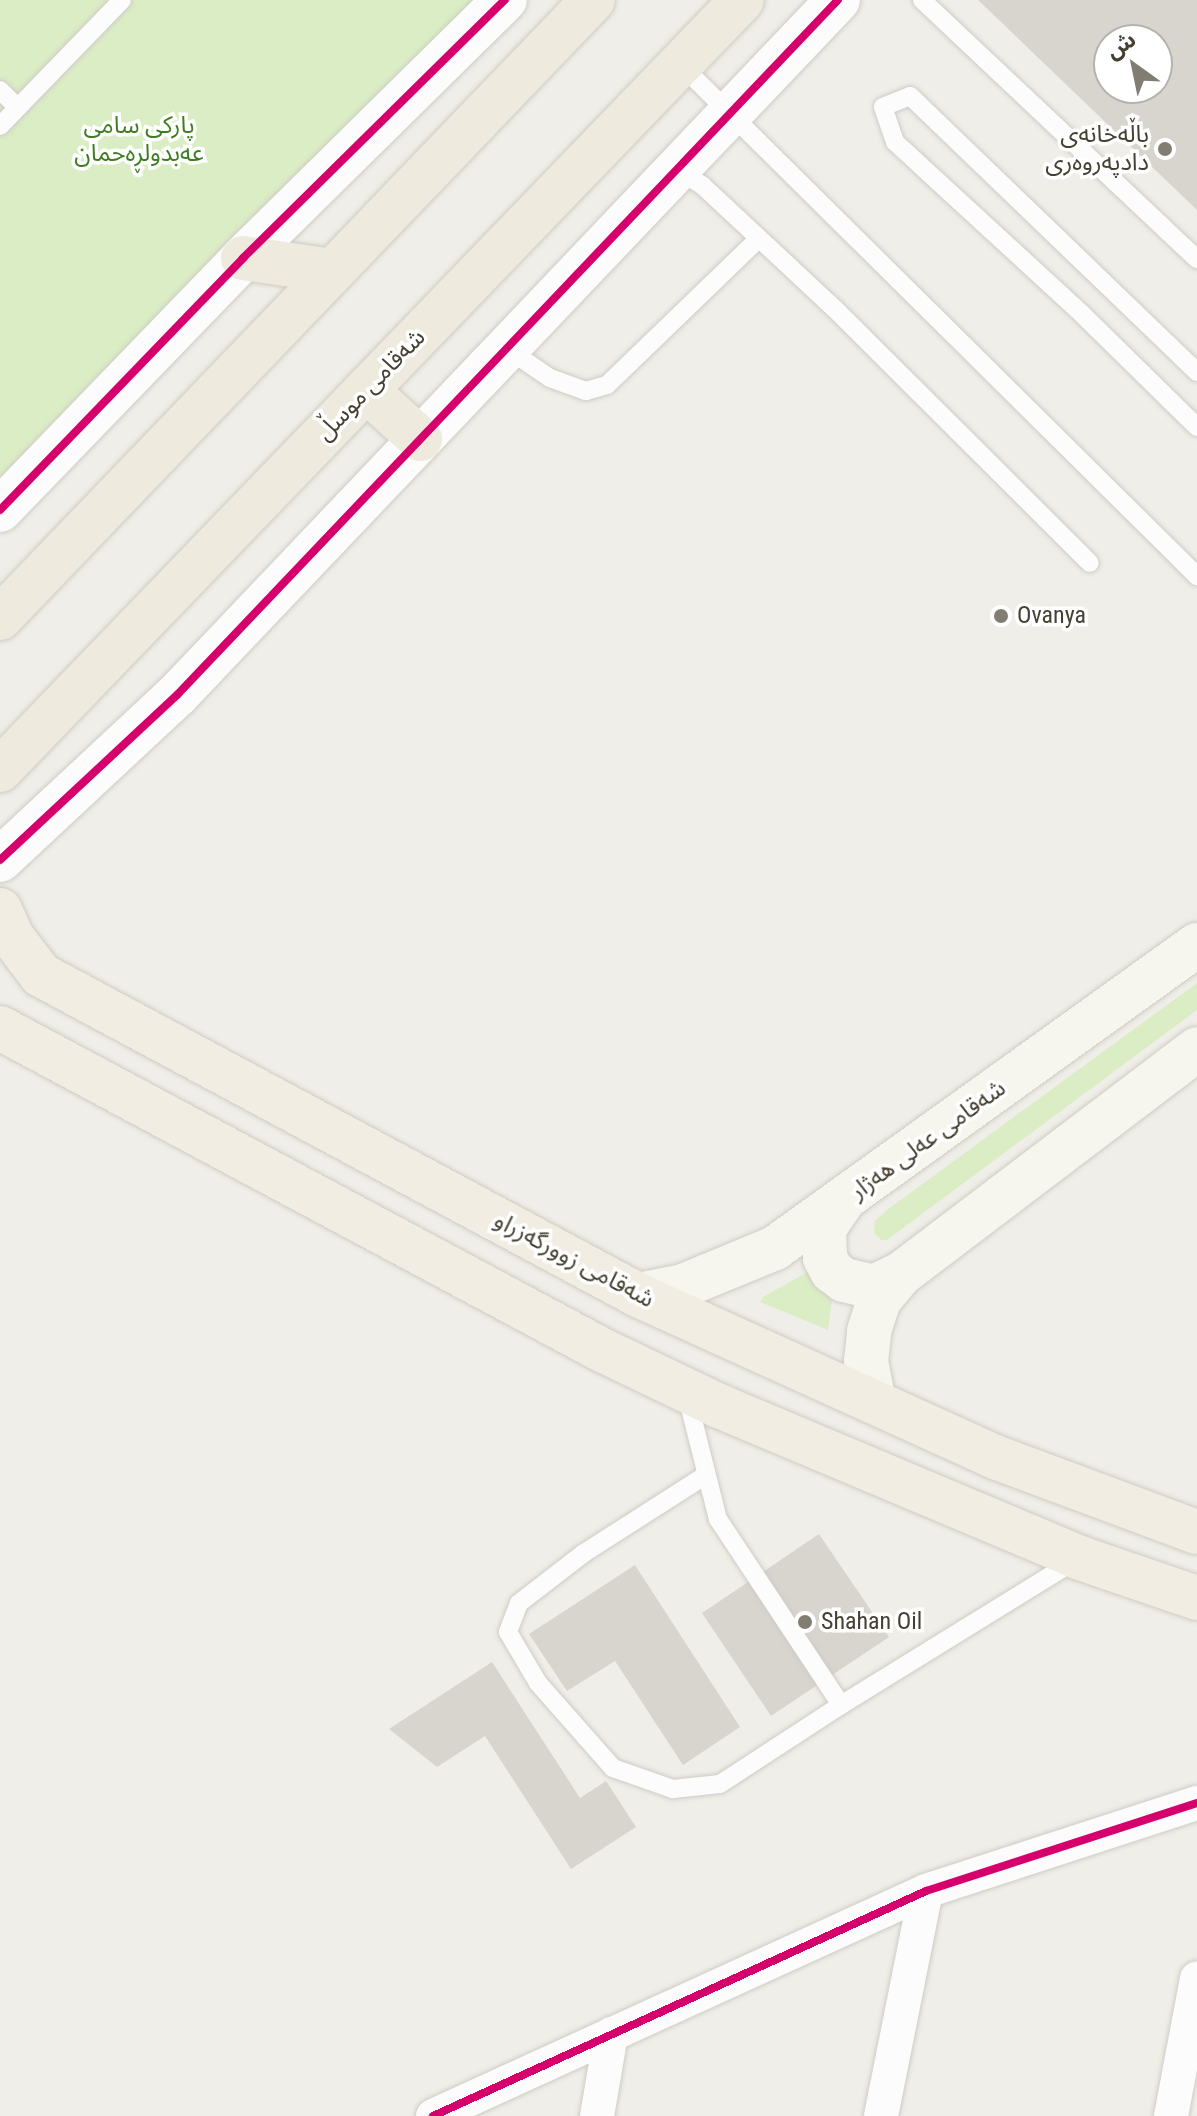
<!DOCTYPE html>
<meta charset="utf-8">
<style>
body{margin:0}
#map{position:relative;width:1197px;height:2116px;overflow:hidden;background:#f0eee8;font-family:"Roboto Condensed","Noto Sans Arabic",sans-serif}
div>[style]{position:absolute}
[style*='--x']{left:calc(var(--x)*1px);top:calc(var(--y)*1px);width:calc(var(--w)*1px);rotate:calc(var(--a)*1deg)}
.green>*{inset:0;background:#dbedc5}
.building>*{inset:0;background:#d8d5cf}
.roads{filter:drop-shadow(0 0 2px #ceccc5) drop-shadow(0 0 2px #ceccc5)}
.service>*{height:18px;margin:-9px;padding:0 9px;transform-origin:9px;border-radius:9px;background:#fdfcfc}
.minor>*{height:34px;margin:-17px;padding:0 17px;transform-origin:17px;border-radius:17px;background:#fdfcfc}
.tertiary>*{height:44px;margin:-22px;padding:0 22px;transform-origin:22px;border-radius:22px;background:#fdfcfc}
.secondary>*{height:44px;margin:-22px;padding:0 22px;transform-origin:22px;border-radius:22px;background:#f6f5ee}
.primary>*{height:44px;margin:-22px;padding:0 22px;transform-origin:22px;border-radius:22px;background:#f1ede2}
.trunk>*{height:44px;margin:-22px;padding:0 22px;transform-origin:22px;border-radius:22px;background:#eeeadd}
.cycleway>*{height:8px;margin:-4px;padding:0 4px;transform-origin:4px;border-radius:4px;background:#d6006c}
.dots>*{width:22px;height:22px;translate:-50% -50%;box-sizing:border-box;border:4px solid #fff;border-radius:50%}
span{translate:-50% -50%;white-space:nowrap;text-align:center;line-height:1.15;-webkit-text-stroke:7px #fff;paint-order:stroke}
.park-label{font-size:24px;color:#3e7d21}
.poi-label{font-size:24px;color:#464033}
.right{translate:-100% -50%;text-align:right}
.left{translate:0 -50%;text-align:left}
.street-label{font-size:24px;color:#464033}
.north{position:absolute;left:1093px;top:24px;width:80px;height:80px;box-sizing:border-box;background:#fff;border:2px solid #b5b3ad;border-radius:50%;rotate:327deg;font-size:22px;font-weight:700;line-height:32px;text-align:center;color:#464033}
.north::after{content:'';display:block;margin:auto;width:28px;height:36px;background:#827d72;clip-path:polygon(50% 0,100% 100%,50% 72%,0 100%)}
</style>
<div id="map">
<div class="green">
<i style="clip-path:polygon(0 0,505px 0,0 514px)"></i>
<i style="clip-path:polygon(1197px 983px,1197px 1010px,887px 1240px,881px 1240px,874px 1233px,875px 1221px,887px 1210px)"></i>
<i style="clip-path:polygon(811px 1270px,833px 1290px,828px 1330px,760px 1302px,763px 1297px)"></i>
</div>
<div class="building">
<i style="clip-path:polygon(evenodd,978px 0,1197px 0,1197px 210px,978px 0,1109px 40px,1157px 40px,1157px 88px,1109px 88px,1109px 40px)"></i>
<i style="clip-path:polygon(819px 1534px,889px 1637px,771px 1716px,702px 1613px)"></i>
<i style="clip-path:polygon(635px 1565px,740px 1727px,683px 1765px,615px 1661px,567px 1691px,529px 1634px)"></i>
<i style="clip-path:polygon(492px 1662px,580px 1798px,606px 1781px,636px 1827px,571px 1869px,485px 1736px,437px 1767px,389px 1729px)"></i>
</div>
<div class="roads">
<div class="service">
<i style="--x:922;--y:0;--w:378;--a:43.3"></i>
<i style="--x:680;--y:64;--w:728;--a:44.72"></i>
<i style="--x:0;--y:90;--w:24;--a:45"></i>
<i style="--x:0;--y:126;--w:175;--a:-45.9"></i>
<i style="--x:677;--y:169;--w:31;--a:33"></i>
<i style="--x:703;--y:186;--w:179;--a:43"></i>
<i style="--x:834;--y:308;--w:361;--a:44.9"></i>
<i style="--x:506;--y:348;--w:53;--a:34.3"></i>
<i style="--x:550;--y:378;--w:38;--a:20"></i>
<i style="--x:586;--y:391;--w:22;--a:-16"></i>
<i style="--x:607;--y:385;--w:211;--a:-44"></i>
<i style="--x:1197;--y:372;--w:398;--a:-136.1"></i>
<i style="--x:910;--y:96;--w:29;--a:158"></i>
<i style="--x:883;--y:107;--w:37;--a:71"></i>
<i style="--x:895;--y:142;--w:254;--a:42.6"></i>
<i style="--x:1082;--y:314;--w:161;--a:44.5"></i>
<i style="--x:687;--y:1396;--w:127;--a:75.9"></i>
<i style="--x:718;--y:1519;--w:223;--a:56.5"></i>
<i style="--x:841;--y:1705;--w:276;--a:-31.7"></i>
<i style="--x:706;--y:1475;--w:145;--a:147.4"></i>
<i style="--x:584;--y:1553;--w:82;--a:142.4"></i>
<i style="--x:519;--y:1603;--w:31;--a:111"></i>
<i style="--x:508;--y:1632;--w:59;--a:59.5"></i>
<i style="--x:538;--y:1683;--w:113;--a:48.6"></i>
<i style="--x:613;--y:1768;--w:64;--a:19.3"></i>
<i style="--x:673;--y:1789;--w:47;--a:-6.1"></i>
<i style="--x:720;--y:1784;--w:145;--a:-33.1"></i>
</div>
<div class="minor">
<i style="--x:433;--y:2116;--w:542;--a:-24.53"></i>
<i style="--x:926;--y:1891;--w:285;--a:-18"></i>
<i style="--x:597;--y:2116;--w:83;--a:-80.3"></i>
<i style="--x:881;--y:2116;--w:229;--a:-78.7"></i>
<i style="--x:1171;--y:2116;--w:140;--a:-79.3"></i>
</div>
<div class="tertiary">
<i style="--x:0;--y:510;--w:350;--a:-46"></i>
<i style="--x:243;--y:258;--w:368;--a:-44.6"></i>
<i style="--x:0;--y:860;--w:242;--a:-43"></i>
<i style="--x:177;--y:695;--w:959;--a:-46.44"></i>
</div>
<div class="secondary">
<i style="--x:842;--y:1202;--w:32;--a:124"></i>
<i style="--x:824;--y:1229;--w:29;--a:88"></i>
<i style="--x:825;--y:1258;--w:15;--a:62"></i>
<i style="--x:832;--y:1271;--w:15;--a:37"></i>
<i style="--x:844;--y:1280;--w:31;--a:13"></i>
<i style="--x:874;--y:1287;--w:30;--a:-26"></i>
<i style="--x:638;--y:1295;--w:46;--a:-11.3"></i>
<i style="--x:683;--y:1286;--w:100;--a:-22.4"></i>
<i style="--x:775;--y:1248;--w:520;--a:-35.68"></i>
<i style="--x:874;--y:1402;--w:41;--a:-101.3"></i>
<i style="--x:866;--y:1362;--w:31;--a:-84"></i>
<i style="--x:869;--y:1331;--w:33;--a:-72"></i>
<i style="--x:879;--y:1300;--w:34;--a:-50"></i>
<i style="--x:901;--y:1274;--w:372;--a:-37.2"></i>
</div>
<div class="primary">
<i style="--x:0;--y:910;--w:30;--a:66"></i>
<i style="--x:12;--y:937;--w:48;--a:52.7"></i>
<i style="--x:41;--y:975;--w:677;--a:28.19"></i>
<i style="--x:638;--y:1295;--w:392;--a:24.4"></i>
<i style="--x:995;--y:1457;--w:215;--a:20.4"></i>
<i style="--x:0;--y:1028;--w:683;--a:28.14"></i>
<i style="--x:602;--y:1350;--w:130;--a:25.6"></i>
<i style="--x:719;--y:1406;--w:392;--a:22.8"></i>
<i style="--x:1080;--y:1558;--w:124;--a:18.9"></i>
</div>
<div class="trunk">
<i style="--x:243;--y:258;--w:91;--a:8.2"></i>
<i style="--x:366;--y:390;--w:73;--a:42.2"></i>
<i style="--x:0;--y:618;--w:856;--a:-46.18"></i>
<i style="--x:0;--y:770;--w:1069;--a:-46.06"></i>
</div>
</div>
<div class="cycleway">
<i style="--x:0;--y:510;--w:350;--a:-46"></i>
<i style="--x:243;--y:258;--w:368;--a:-44.6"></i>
<i style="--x:0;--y:860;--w:242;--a:-43"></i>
<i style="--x:177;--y:695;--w:959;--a:-46.44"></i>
<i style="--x:433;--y:2116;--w:542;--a:-24.53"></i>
<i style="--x:926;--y:1891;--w:285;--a:-18"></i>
</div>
<div class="dots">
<i style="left:1165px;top:149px;background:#827d72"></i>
<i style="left:1001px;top:616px;background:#827d72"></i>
<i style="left:805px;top:1622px;background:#827d72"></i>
</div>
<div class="park-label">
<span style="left:139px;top:140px">پارکی سامی<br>عەبدولڕەحمان</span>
</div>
<div class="poi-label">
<span class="right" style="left:1149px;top:149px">باڵەخانەی<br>دادپەروەری</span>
<span class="left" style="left:1017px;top:616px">Ovanya</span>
<span class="left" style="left:821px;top:1622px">Shahan Oil</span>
</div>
<div class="street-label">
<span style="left:371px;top:385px;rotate:-46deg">شەقامی موسڵ</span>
<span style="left:928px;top:1140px;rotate:-36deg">شەقامی عەلی هەژار</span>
<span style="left:574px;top:1260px;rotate:28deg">شەقامی زوورگەزراو</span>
</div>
<div class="north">ش</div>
</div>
